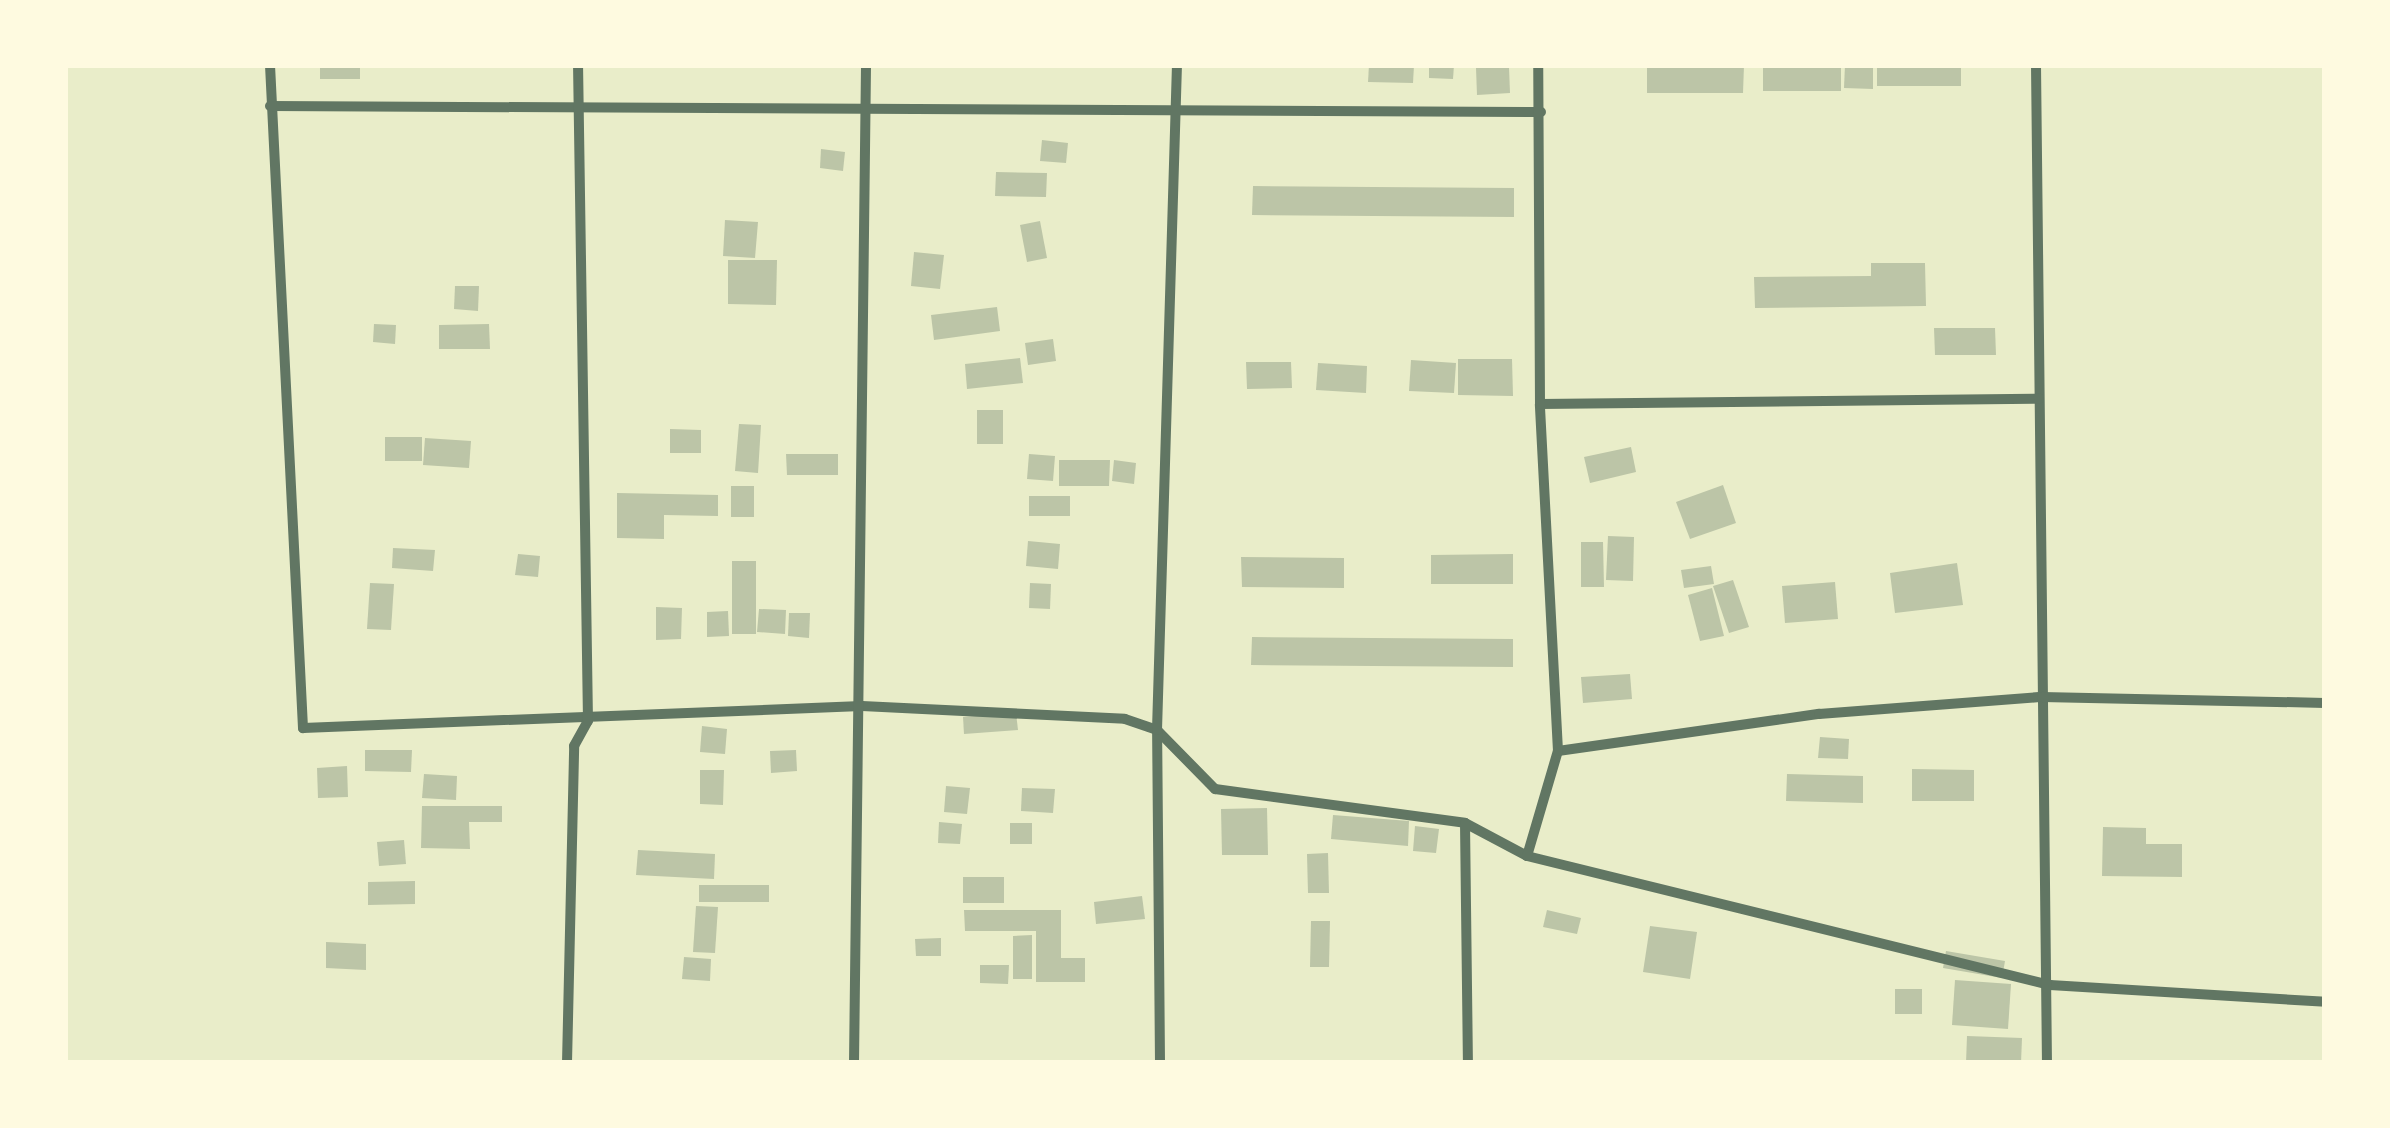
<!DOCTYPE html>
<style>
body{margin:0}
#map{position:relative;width:2390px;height:1128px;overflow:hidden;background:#e9edc9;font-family:Inter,sans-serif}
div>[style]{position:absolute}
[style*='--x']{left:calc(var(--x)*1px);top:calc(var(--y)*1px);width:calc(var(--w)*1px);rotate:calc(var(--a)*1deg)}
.building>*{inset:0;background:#bcc5a7}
.minor>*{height:10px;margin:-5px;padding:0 5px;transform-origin:5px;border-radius:5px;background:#617663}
span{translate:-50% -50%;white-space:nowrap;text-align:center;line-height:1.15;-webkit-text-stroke:8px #fefae0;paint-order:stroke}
.frame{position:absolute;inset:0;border:68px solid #fefae0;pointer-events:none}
</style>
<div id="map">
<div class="building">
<i style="clip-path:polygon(320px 65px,360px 65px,360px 79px,320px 79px)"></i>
<i style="clip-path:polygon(1369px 65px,1414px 65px,1413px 83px,1368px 82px)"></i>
<i style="clip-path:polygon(1429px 65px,1454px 65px,1453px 79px,1429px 78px)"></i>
<i style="clip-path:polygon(1647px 65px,1744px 65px,1743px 93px,1647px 93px)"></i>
<i style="clip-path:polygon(1763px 65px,1841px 65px,1841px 91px,1763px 91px)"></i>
<i style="clip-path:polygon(1845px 65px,1873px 65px,1873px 89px,1844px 88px)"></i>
<i style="clip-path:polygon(1877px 65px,1961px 65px,1961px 86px,1877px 86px)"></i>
<i style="clip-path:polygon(1509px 67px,1510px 93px,1477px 95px,1476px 68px)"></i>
<i style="clip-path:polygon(1042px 140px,1068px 143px,1066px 163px,1040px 161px)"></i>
<i style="clip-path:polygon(821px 149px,845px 152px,843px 171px,820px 168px)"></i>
<i style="clip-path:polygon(996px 172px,1047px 173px,1046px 197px,995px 196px)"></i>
<i style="clip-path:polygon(1253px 186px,1514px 188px,1514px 217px,1252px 215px)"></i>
<i style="clip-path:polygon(725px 220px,758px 222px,755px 258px,723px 256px)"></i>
<i style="clip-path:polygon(1040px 221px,1047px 258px,1027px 262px,1020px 225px)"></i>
<i style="clip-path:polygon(914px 252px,944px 255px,940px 289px,911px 286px)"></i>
<i style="clip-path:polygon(728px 260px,777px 260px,776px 305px,728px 304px)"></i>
<i style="clip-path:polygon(1871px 263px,1925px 263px,1926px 306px,1755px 308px,1754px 277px,1871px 276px)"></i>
<i style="clip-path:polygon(455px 286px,479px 286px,478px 311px,454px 309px)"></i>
<i style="clip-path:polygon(997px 307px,1000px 331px,934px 340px,931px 315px)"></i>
<i style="clip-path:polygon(374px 324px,396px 325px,395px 344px,373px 342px)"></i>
<i style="clip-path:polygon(489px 324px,490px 349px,439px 349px,439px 325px)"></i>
<i style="clip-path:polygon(1934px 328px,1995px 328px,1996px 355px,1935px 355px)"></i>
<i style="clip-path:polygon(1053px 339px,1056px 361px,1028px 365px,1025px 343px)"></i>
<i style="clip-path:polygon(1020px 358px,1023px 383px,967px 389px,965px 364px)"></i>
<i style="clip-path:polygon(1458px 359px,1512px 359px,1513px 396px,1458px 395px)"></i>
<i style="clip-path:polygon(1411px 360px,1456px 363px,1454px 393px,1409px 391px)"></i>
<i style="clip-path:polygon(1246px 362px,1291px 362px,1292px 388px,1247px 389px)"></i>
<i style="clip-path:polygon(1318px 363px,1367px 366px,1366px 393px,1316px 390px)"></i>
<i style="clip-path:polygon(977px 410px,1003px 410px,1003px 444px,977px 444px)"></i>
<i style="clip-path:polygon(739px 424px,761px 425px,758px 473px,735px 471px)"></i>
<i style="clip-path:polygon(670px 429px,701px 430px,701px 453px,670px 453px)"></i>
<i style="clip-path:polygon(385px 437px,422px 437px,422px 461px,385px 461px)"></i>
<i style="clip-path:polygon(425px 438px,471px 441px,469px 468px,423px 465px)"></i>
<i style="clip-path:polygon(1631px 447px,1636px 472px,1590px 483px,1584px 457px)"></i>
<i style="clip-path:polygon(786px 454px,838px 454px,838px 475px,787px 475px)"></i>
<i style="clip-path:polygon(1029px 454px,1055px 456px,1053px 481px,1027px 479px)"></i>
<i style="clip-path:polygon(1059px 460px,1110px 460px,1109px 486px,1059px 486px)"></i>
<i style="clip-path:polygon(1114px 460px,1136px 463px,1134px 484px,1112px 481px)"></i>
<i style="clip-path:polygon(1723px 485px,1736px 523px,1690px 539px,1676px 502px)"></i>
<i style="clip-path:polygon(731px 486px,754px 486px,754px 517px,731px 517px)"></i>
<i style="clip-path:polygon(617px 493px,718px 495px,718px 516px,664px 515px,664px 539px,617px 538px)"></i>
<i style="clip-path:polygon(1029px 496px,1070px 496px,1070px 516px,1029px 516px)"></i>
<i style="clip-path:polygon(1608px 536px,1634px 537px,1633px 581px,1606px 580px)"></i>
<i style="clip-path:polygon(1028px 541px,1060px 544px,1058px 569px,1026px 566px)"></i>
<i style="clip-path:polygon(1581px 542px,1603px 542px,1604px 587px,1581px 587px)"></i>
<i style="clip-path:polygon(393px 548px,435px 550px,433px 571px,392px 568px)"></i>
<i style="clip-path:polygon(518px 554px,540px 556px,538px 577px,515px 575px)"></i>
<i style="clip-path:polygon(1513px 554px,1513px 584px,1431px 584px,1431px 555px)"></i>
<i style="clip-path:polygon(1241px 557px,1344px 558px,1344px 588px,1242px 587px)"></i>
<i style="clip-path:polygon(732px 561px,756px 561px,756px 634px,732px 634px)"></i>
<i style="clip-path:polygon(1957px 563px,1963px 605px,1895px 613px,1890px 573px)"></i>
<i style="clip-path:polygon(1711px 566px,1714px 584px,1684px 588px,1681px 570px)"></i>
<i style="clip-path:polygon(1733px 580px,1749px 627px,1729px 633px,1713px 586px)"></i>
<i style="clip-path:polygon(1835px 582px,1838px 619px,1785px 623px,1782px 586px)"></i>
<i style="clip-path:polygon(370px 583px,394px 584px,391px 630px,367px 629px)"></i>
<i style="clip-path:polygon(1030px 583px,1051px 584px,1050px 609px,1029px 608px)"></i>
<i style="clip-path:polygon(1712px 588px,1724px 636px,1700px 641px,1688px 595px)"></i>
<i style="clip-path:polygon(656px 607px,682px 608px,681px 639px,656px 640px)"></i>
<i style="clip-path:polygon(759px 609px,786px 610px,785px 634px,757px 632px)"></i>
<i style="clip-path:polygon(728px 611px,729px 636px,707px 637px,707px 612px)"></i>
<i style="clip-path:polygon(789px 613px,810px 613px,809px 638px,788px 636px)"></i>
<i style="clip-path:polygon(1252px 637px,1513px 639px,1513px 667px,1251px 665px)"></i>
<i style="clip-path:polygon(1630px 674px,1632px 699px,1583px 703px,1581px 677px)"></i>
<i style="clip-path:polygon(1016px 713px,1018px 730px,964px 734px,963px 717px)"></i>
<i style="clip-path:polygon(702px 726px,727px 729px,725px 754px,700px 752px)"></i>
<i style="clip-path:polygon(1820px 737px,1849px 739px,1848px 759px,1818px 758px)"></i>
<i style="clip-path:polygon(365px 750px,412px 750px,411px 772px,365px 771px)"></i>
<i style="clip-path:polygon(796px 750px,797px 771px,771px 773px,770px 751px)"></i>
<i style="clip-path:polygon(347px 766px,348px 797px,318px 798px,317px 768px)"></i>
<i style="clip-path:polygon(1912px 769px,1974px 770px,1974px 801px,1912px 801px)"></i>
<i style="clip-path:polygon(700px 770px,724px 770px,723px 805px,700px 804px)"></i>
<i style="clip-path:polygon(424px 774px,457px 776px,456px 800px,422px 798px)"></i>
<i style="clip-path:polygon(1787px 774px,1863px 776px,1863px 803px,1786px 801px)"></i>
<i style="clip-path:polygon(946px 786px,970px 788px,967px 814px,944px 812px)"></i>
<i style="clip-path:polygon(1022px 788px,1055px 789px,1053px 813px,1021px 811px)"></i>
<i style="clip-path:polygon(422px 806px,502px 806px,502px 822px,469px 822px,470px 849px,421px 848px)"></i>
<i style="clip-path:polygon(1267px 808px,1268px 855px,1222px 855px,1221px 809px)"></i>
<i style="clip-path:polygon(1333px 815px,1409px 821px,1408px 846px,1331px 839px)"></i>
<i style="clip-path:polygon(939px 822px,962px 824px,960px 844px,938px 843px)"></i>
<i style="clip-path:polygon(1010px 823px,1032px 823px,1032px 844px,1010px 844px)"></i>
<i style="clip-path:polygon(1415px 826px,1439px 829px,1436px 853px,1413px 851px)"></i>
<i style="clip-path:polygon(2103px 827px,2146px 828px,2146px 844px,2182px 844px,2182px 877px,2102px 876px)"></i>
<i style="clip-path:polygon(404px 840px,406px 864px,379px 866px,377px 842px)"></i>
<i style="clip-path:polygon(638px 850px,715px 854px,714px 879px,636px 875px)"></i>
<i style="clip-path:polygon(1328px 853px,1329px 893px,1308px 893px,1307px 854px)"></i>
<i style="clip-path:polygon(963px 877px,1004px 877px,1004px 903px,963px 903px)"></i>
<i style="clip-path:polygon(415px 881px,415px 904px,368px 905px,368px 882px)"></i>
<i style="clip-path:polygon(699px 885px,769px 885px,769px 902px,699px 902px)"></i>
<i style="clip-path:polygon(1142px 896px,1145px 919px,1096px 924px,1094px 902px)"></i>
<i style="clip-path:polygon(696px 906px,718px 907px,715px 953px,693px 952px)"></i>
<i style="clip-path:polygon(964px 910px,1061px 910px,1061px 958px,1085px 958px,1085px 982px,1036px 982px,1036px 931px,965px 931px)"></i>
<i style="clip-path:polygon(1547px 910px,1581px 918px,1577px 934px,1543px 927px)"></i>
<i style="clip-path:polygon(1311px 921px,1330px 921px,1329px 967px,1310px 967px)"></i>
<i style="clip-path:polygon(1650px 926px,1697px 932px,1690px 979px,1643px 972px)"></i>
<i style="clip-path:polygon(1032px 935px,1032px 979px,1013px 979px,1013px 936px)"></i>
<i style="clip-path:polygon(941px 938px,941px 956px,916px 956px,915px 939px)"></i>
<i style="clip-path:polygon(326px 942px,366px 944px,366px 970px,326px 968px)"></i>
<i style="clip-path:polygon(1946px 951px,2005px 961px,2002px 978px,1943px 968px)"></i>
<i style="clip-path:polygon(684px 957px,711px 959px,710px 981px,682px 979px)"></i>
<i style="clip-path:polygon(980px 965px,1009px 965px,1008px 984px,980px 983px)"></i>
<i style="clip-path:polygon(1955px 980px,2011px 984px,2008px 1029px,1952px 1025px)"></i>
<i style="clip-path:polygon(1895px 989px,1922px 989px,1922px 1014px,1895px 1014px)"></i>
<i style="clip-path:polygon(1967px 1036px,2022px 1038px,2021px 1063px,1966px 1063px)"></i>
</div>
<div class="minor">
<i style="--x:270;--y:65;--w:664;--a:87.15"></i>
<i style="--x:303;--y:728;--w:559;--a:-2.25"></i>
<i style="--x:862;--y:706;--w:263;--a:2.8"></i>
<i style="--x:1125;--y:719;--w:34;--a:19"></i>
<i style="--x:1157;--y:730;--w:83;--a:45.5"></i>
<i style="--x:1215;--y:789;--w:252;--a:7.7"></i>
<i style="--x:1465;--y:823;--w:70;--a:28"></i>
<i style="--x:1527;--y:856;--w:539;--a:13.86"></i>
<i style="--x:2050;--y:985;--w:276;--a:3.5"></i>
<i style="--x:2036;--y:65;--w:998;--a:89.37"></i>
<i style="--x:270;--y:106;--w:1271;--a:0.27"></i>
<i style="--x:1540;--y:404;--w:499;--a:-0.6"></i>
<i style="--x:1558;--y:751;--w:264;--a:-8.1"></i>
<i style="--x:1819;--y:714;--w:224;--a:-4.4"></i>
<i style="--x:2042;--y:697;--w:283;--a:1.2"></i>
<i style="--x:1465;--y:823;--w:240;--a:89.3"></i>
<i style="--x:1527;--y:856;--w:109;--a:-73.6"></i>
<i style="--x:1558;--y:751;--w:347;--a:-93"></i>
<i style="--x:1540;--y:404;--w:339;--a:-90.3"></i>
<i style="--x:567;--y:1063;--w:317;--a:-88.7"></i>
<i style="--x:574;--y:746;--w:29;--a:-61"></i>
<i style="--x:588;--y:721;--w:656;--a:-90.87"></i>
<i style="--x:854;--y:1063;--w:998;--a:-89.31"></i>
<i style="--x:1160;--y:1063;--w:333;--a:-90.5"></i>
<i style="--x:1157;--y:730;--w:665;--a:-88.28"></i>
</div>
<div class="frame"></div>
</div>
